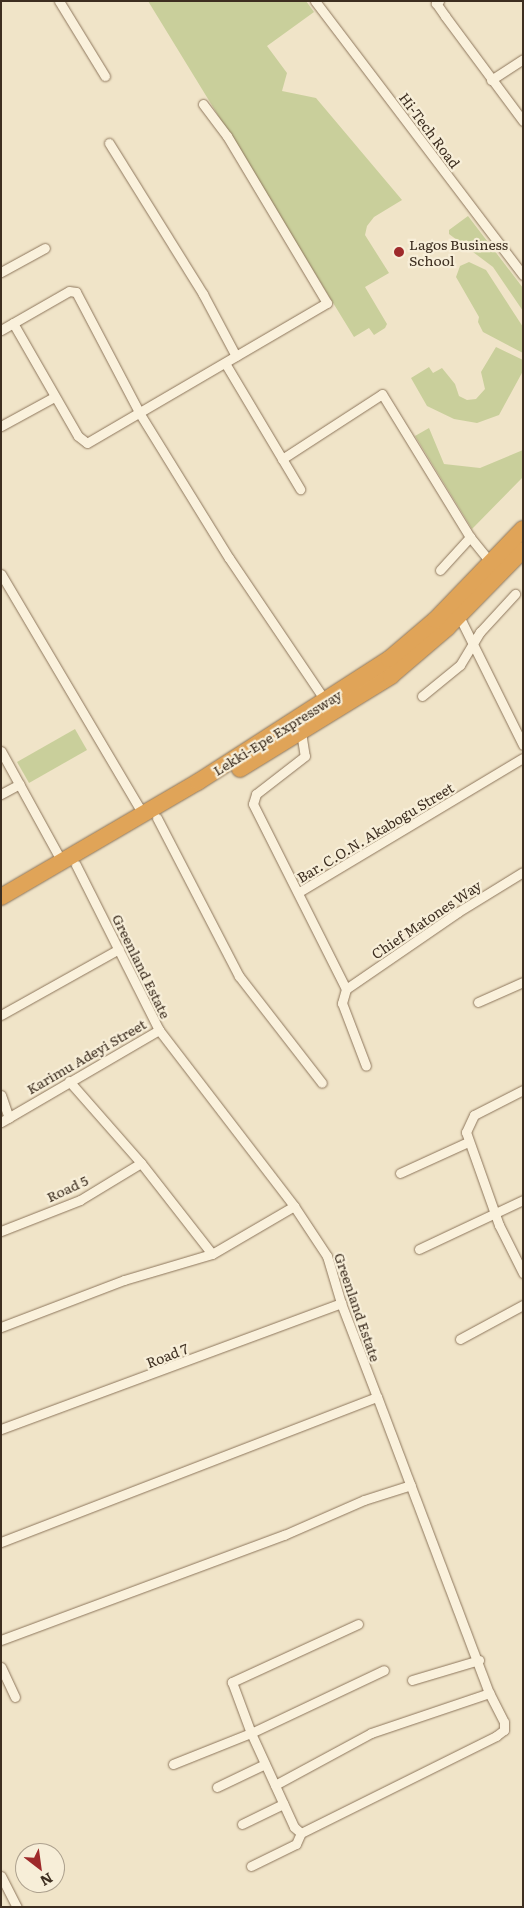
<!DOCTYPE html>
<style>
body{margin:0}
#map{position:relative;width:524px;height:1908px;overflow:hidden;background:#f0e4c8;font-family:Literata,serif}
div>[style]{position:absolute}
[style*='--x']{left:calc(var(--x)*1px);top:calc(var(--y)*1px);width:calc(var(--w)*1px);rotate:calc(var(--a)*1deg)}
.green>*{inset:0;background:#c9cf9b}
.roads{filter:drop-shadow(0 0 1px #8d765c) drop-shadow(0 0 1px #8d765c)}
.street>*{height:9px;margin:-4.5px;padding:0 4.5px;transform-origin:4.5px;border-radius:4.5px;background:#faf1dc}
.highway>*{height:16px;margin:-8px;padding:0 8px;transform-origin:8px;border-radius:8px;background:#e0a458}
.dots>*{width:14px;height:14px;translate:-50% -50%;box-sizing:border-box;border:2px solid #f7eed8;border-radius:50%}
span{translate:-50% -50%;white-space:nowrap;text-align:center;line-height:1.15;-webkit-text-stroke:4.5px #f7eed8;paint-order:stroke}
.street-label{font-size:14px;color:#3d2e20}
.poi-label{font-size:14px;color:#3d2e20}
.left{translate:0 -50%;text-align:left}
.frame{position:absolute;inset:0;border:2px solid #3d2e20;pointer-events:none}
.north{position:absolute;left:15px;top:1843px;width:50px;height:50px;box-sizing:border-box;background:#f7eed8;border:1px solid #ada18e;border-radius:50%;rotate:150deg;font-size:14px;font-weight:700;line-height:20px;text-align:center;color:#3d2e20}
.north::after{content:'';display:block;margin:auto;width:18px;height:22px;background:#9e2a2b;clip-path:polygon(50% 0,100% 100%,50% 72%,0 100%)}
</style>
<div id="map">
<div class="green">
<i style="clip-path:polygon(148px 1px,306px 1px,314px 12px,267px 46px,287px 73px,282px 91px,316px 98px,402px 200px,374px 217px,367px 226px,365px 235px,389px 273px,365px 287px,387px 324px,385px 328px,374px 335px,369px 328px,354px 337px)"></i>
<i style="clip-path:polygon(468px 216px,523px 288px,523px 311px,493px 267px,449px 234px,449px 230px)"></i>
<i style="clip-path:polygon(469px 262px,486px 270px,523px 327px,523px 353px,483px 332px,478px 322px,479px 317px,456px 277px,460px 266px)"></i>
<i style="clip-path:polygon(496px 347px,523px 360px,523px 371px,499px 415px,477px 423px,454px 419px,427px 406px,411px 378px,429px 367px,433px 373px,442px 368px,455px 384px,459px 396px,467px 400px,476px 399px,485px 389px,481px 372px)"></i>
<i style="clip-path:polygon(429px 428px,444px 464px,480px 468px,523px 450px,523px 477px,472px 529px,415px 436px)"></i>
<i style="clip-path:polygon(75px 729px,87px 750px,29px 783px,17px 762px)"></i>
</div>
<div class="roads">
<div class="street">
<i style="--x:59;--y:1;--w:88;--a:58.5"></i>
<i style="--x:315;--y:1;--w:344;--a:52.8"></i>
<i style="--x:439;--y:1;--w:4;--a:146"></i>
<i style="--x:436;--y:3;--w:16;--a:55"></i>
<i style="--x:445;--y:16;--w:131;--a:53.4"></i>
<i style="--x:491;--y:80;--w:38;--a:-33"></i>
<i style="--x:109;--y:143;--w:178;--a:58.1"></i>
<i style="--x:203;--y:294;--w:70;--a:62"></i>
<i style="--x:1;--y:272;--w:50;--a:-28.6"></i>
<i style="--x:13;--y:323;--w:130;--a:60.1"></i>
<i style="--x:78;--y:436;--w:11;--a:38"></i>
<i style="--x:87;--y:443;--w:278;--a:-30.3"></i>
<i style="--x:327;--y:303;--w:195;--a:-120.9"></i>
<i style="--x:227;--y:136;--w:40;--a:-127"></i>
<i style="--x:1;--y:330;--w:78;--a:-29.8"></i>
<i style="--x:69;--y:291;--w:7;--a:8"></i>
<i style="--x:76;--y:292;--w:138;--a:62.3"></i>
<i style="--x:140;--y:414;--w:169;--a:58.3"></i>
<i style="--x:229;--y:558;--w:174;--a:56"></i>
<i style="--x:225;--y:363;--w:147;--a:59.2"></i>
<i style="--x:1;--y:426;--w:60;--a:-28.7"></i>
<i style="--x:282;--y:459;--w:119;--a:-33"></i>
<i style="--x:382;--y:394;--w:168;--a:58.4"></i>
<i style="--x:470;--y:537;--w:32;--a:51"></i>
<i style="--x:440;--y:570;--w:45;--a:-47.7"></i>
<i style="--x:1;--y:574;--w:279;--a:59.4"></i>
<i style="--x:459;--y:616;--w:144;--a:63.6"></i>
<i style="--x:422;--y:696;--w:49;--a:-39.2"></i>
<i style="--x:460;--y:665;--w:39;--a:-59"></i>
<i style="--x:480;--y:632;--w:52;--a:-47.4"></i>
<i style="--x:301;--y:732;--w:24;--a:81"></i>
<i style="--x:305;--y:756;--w:62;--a:142.2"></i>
<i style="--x:256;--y:794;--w:10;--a:107"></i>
<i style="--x:253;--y:804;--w:207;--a:63.3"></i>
<i style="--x:346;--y:989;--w:15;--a:106"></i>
<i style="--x:342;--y:1003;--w:67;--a:69.1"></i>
<i style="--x:1;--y:751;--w:127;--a:61.2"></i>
<i style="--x:1;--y:794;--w:21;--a:-28"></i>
<i style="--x:157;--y:818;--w:178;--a:62.6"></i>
<i style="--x:239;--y:976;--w:135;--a:52.2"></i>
<i style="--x:299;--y:892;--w:261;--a:-30.9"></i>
<i style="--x:346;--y:989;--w:136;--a:-34.5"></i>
<i style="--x:458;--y:912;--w:76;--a:-31.6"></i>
<i style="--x:478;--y:1002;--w:49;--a:-24"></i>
<i style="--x:1;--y:1015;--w:135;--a:-29.2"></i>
<i style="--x:69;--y:1081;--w:109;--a:48.7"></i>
<i style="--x:141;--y:1163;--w:115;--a:52"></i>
<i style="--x:523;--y:1090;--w:55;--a:153"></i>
<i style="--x:474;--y:1115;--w:19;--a:115"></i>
<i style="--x:466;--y:1132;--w:99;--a:70.5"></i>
<i style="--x:499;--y:1225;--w:54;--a:63.4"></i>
<i style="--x:1;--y:1095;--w:24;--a:71"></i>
<i style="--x:1;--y:1122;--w:183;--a:-30.2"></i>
<i style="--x:400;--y:1173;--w:75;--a:-24.5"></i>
<i style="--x:1;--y:1231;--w:85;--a:-21.4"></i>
<i style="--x:80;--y:1200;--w:71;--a:-31.2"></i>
<i style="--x:419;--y:1249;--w:115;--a:-25.2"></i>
<i style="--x:1;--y:1327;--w:132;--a:-20.9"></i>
<i style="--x:124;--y:1280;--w:92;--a:-16.5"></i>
<i style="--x:212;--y:1254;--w:95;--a:-30.3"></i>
<i style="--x:460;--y:1339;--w:72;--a:-28.4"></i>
<i style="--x:1;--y:1429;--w:363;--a:-20.3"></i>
<i style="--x:1;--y:1542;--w:403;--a:-21.1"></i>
<i style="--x:377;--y:1397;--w:101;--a:-111"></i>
<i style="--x:341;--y:1303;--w:49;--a:-106.6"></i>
<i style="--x:327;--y:1256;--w:60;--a:-123.4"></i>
<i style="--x:294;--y:1206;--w:222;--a:-127.5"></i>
<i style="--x:159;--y:1030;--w:185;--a:-116.7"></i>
<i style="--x:358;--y:1624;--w:139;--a:155.3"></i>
<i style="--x:232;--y:1682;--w:54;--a:69.6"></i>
<i style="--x:251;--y:1733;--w:103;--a:65.4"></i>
<i style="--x:294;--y:1827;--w:9;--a:41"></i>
<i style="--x:301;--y:1833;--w:218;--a:-26.4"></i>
<i style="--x:496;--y:1736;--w:10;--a:-37"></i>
<i style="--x:504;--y:1730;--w:8;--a:-90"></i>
<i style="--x:504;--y:1722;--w:33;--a:-117"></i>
<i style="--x:1;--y:1640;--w:302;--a:-20.4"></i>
<i style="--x:284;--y:1535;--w:87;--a:-23.6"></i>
<i style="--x:364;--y:1500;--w:49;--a:-17.7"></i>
<i style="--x:1;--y:1667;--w:33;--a:65"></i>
<i style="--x:412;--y:1680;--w:70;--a:-16.6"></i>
<i style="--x:173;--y:1764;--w:84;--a:-21.7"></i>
<i style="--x:251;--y:1733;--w:147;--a:-25.3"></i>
<i style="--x:275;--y:1785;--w:109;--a:-28.4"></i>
<i style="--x:371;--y:1733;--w:125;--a:-18.7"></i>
<i style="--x:489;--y:1693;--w:316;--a:-110.7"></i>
<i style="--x:217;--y:1787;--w:53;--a:-25.6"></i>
<i style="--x:242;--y:1824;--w:46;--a:-26"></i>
<i style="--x:251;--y:1866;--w:50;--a:-26.1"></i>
<i style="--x:296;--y:1844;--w:12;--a:-66"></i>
<i style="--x:1;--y:1876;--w:35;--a:63"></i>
</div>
<div class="highway">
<i style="--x:240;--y:769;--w:177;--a:-31.6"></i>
<i style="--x:391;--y:676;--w:74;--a:-40.6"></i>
<i style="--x:447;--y:628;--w:109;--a:-45.7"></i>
<i style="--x:1;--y:897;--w:228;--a:-30.3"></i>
<i style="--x:198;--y:782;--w:227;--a:-32.8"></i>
<i style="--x:389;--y:659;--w:60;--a:-40.3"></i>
<i style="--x:435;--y:620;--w:127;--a:-46"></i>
</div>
</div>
<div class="dots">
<i style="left:399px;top:252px;background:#9e2a2b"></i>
</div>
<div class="street-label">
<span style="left:430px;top:130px;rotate:53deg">Hi-Tech Road</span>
<span style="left:277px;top:732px;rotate:-32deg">Lekki-Epe Expressway</span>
<span style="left:375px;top:832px;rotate:-31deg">Bar. C.O.N. Akabogu Street</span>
<span style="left:426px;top:919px;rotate:-34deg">Chief Matones Way</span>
<span style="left:142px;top:966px;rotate:64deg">Greenland Estate</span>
<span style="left:86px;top:1056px;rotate:-30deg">Karimu Adeyi Street</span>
<span style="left:67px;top:1188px;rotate:-25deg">Road 5</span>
<span style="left:358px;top:1307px;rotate:71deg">Greenland Estate</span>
<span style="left:167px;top:1355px;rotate:-21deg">Road 7</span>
</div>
<div class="poi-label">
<span class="left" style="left:409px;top:252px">Lagos Business<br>School</span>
</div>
<div class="frame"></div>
<div class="north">N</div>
</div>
